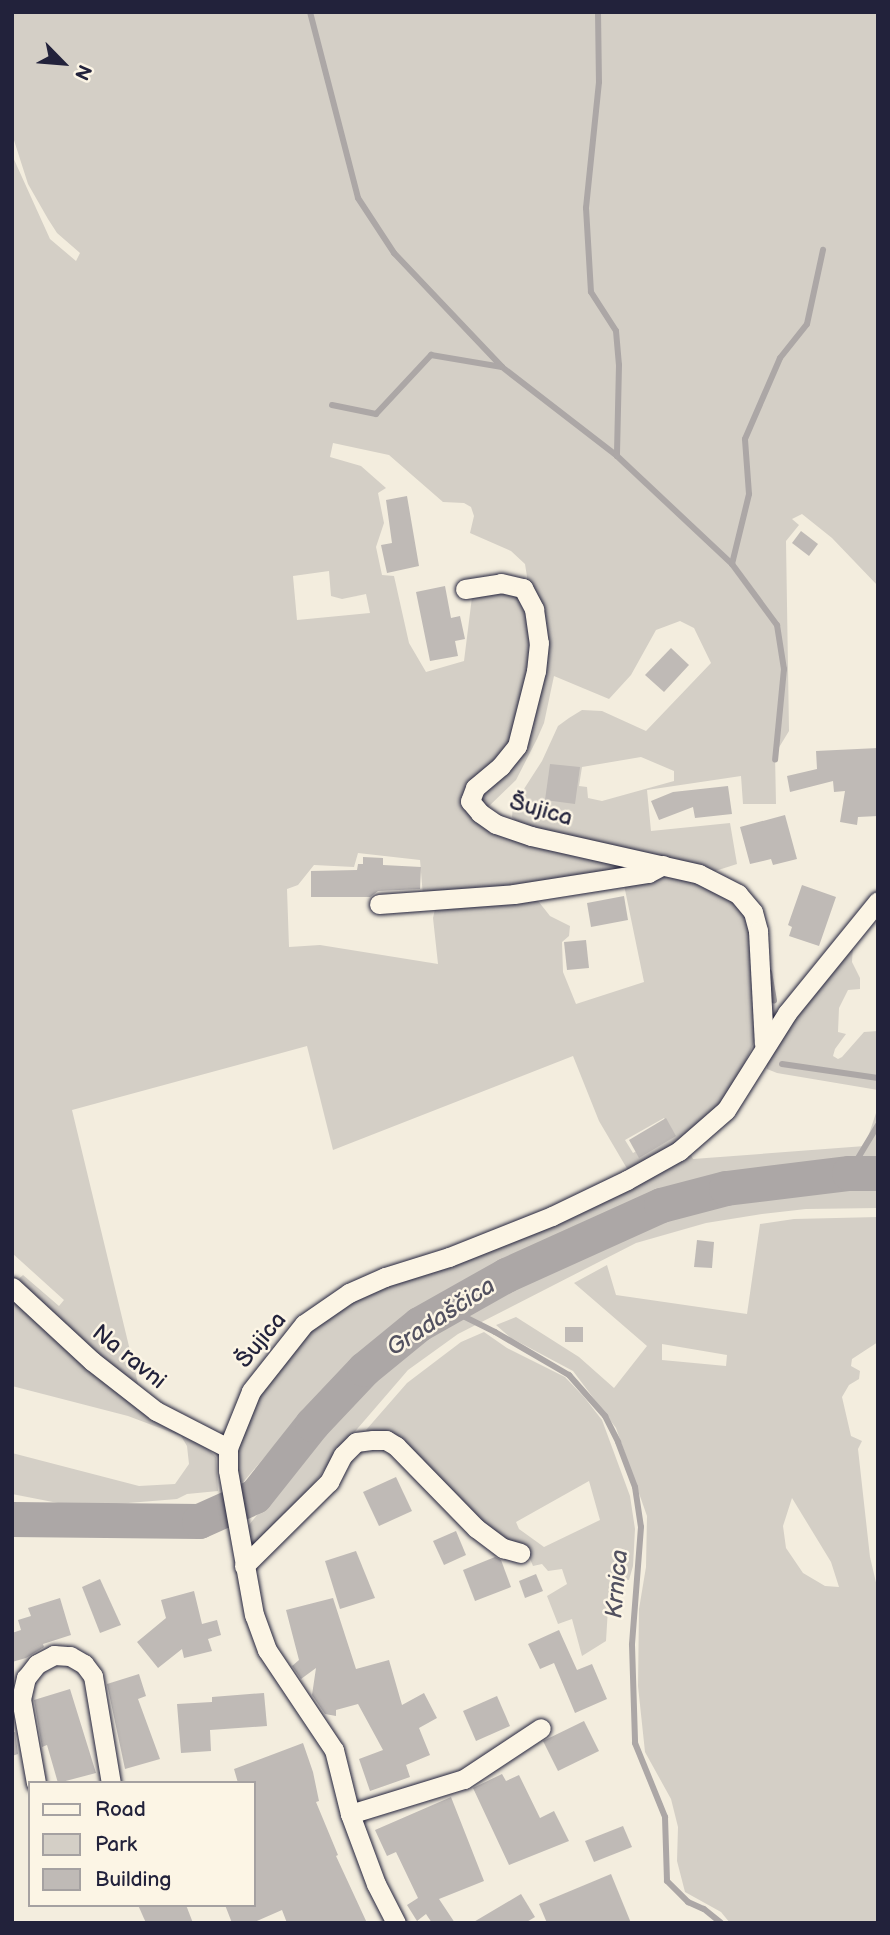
<!DOCTYPE html>
<meta charset="utf-8">
<style>
body{margin:0}
#map{position:relative;width:890px;height:1935px;overflow:hidden;background:#f3edde;font-family:"Balsamiq Sans",sans-serif}
div>[style]{position:absolute}
[style*='--x']{left:calc(var(--x)*1px);top:calc(var(--y)*1px);width:calc(var(--w)*1px);rotate:calc(var(--a)*1deg)}
.green>*{inset:0;background:#d4cfc6}
.stream>*{height:6px;margin:-3px;padding:0 3px;transform-origin:3px;border-radius:3px;background:#aca7a6}
.river>*{height:35px;margin:-17.5px;padding:0 17.5px;transform-origin:17.5px;border-radius:17.5px;background:#aca7a6}
.building>*{inset:0;background:#bfbab6}
.roads{filter:drop-shadow(0 0 2px #22223b) drop-shadow(0 0 2px #22223b)}
.minor>*{height:19px;margin:-9.5px;padding:0 9.5px;transform-origin:9.5px;border-radius:9.5px;background:#fcf5e5}
span{translate:-50% -50%;white-space:nowrap;text-align:center;line-height:1.15;-webkit-text-stroke:5px #fcf5e5;paint-order:stroke}
.street-label{font-size:23px;color:#22223b}
.water-label{font-size:24px;color:#525160;font-style:italic}
.frame{position:absolute;inset:0;border:14px solid #22223b;pointer-events:none}
.legend{position:absolute;left:28px;top:1781px;width:228px;height:126px;box-sizing:border-box;background:#fcf5e5;border:2px solid #a5a1a1;margin:0;padding:9px 12px;list-style:none;font-size:21px;color:#22223b}
.legend li{display:flex;align-items:center;gap:14px;height:35px}
.legend b{width:35px;border:2px solid #a5a1a1}
.north{position:absolute;left:28px;top:28px;width:70px;height:70px;-webkit-text-stroke:5px #fcf5e5;paint-order:stroke;rotate:115deg;font-size:19px;font-weight:700;line-height:28px;text-align:center;color:#22223b}
.north::after{content:'';display:block;margin:auto;width:24px;height:32px;background:#22223b;clip-path:polygon(50% 0,100% 100%,50% 72%,0 100%)}
</style>
<div id="map">
<div class="green">
<i style="clip-path:polygon(evenodd,12px 12px,878px 12px,878px 586px,832px 538px,802px 514px,792px 519px,799px 525px,786px 541px,789px 731px,775px 754px,776px 804px,743px 804px,741px 776px,647px 790px,651px 831px,730px 823px,737px 864px,709px 873px,519px 824px,512px 817px,513px 806px,542px 761px,558px 726px,569px 718px,582px 710px,602px 711px,646px 731px,711px 663px,694px 628px,680px 621px,656px 630px,631px 675px,609px 699px,554px 676px,544px 723px,537px 739px,516px 780px,486px 809px,477px 797px,537px 703px,528px 583px,525px 564px,511px 551px,470px 533px,474px 516px,471px 507px,464px 503px,443px 502px,389px 455px,333px 443px,330px 457px,361px 466px,386px 488px,378px 493px,384px 523px,376px 547px,382px 575px,394px 576px,409px 643px,426px 672px,464px 661px,472px 597px,495px 591px,511px 593px,522px 601px,530px 617px,532px 654px,514px 737px,464px 804px,646px 871px,423px 896px,420px 860px,358px 853px,354px 867px,314px 865px,298px 885px,287px 889px,289px 947px,320px 945px,438px 964px,433px 918px,436px 905px,535px 897px,550px 916px,570px 926px,569px 936px,562px 942px,563px 972px,576px 1004px,644px 982px,623px 880px,660px 873px,699px 878px,748px 913px,755px 1040px,734px 1087px,704px 1122px,683px 1140px,629px 1172px,599px 1121px,573px 1056px,333px 1150px,307px 1046px,72px 1110px,140px 1392px,15px 1282px,23px 1275px,59px 1306px,64px 1300px,12px 1253px,12px 155px,50px 239px,76px 261px,80px 253px,57px 233px,48px 219px,28px 184px,12px 134px,12px 12px,329px 571px,331px 596px,342px 599px,366px 594px,370px 613px,297px 620px,293px 576px,329px 571px,12px 12px,641px 757px,674px 771px,674px 781px,602px 801px,588px 798px,587px 787px,579px 786px,582px 767px,641px 757px,12px 12px,664px 1118px,672px 1132px,633px 1153px,625px 1140px,664px 1118px)"></i>
<i style="clip-path:polygon(853px 947px,852px 962px,860px 978px,860px 989px,848px 990px,839px 1008px,838px 1032px,846px 1034px,835px 1049px,833px 1056px,838px 1059px,842px 1057px,864px 1032px,878px 1031px,878px 1090px,777px 1073px,767px 1069px,766px 1058px,773px 1044px)"></i>
<i style="clip-path:polygon(878px 1107px,878px 1162px,739px 1174px,676px 1186px,449px 1289px,388px 1332px,319px 1393px,239px 1487px,235px 1465px,239px 1438px,257px 1397px,290px 1351px,313px 1329px,356px 1299px,690px 1153px,693px 1159px,865px 1146px)"></i>
<i style="clip-path:polygon(878px 1187px,878px 1208px,806px 1209px,762px 1214px,706px 1223px,636px 1243px,458px 1334px,408px 1370px,339px 1450px,306px 1494px,249px 1550px,245px 1530px,355px 1393px,420px 1333px,452px 1322px,481px 1306px,500px 1290px,574px 1253px,677px 1209px,767px 1191px)"></i>
<i style="clip-path:polygon(evenodd,878px 1217px,878px 1342px,852px 1359px,851px 1366px,860px 1371px,859px 1379px,849px 1385px,842px 1397px,851px 1436px,862px 1441px,858px 1449px,870px 1557px,878px 1591px,878px 1923px,730px 1923px,721px 1912px,685px 1892px,677px 1861px,678px 1827px,671px 1799px,645px 1752px,638px 1686px,639px 1609px,646px 1567px,647px 1516px,616px 1428px,573px 1371px,511px 1338px,496px 1325px,516px 1317px,579px 1357px,614px 1388px,647px 1346px,574px 1283px,607px 1265px,616px 1295px,747px 1314px,760px 1224px,794px 1219px,878px 1217px,662px 1344px,727px 1355px,726px 1366px,662px 1360px,662px 1344px,878px 1217px,792px 1498px,831px 1562px,839px 1587px,825px 1586px,803px 1573px,786px 1548px,783px 1526px,792px 1498px)"></i>
<i style="clip-path:polygon(12px 1294px,206px 1447px,216px 1457px,218px 1491px,187px 1494px,177px 1499px,116px 1504px,58px 1503px,12px 1494px,12px 1453px,139px 1486px,175px 1484px,189px 1464px,187px 1446px,181px 1436px,128px 1416px,12px 1386px)"></i>
<i style="clip-path:polygon(evenodd,484px 1332px,507px 1348px,565px 1377px,584px 1397px,602px 1420px,630px 1496px,635px 1529px,633px 1566px,629px 1580px,610px 1576px,606px 1641px,582px 1656px,572px 1619px,558px 1624px,547px 1596px,567px 1584px,562px 1569px,548px 1571px,542px 1564px,533px 1566px,525px 1547px,501px 1544px,366px 1430px,407px 1383px,461px 1342px,484px 1332px,589px 1481px,600px 1520px,544px 1547px,519px 1529px,516px 1522px,589px 1481px)"></i>
</div>
<div class="stream">
<i style="--x:310;--y:12;--w:192;--a:75.5"></i>
<i style="--x:358;--y:198;--w:66;--a:56.8"></i>
<i style="--x:394;--y:253;--w:157;--a:46.5"></i>
<i style="--x:502;--y:367;--w:145;--a:37.7"></i>
<i style="--x:617;--y:456;--w:158;--a:43.2"></i>
<i style="--x:732;--y:564;--w:76;--a:53.6"></i>
<i style="--x:777;--y:625;--w:45;--a:81"></i>
<i style="--x:784;--y:669;--w:91;--a:95.6"></i>
<i style="--x:598;--y:12;--w:70;--a:89.2"></i>
<i style="--x:599;--y:82;--w:127;--a:95.9"></i>
<i style="--x:586;--y:208;--w:84;--a:86.6"></i>
<i style="--x:591;--y:292;--w:46;--a:57.3"></i>
<i style="--x:616;--y:331;--w:34;--a:85"></i>
<i style="--x:619;--y:365;--w:91;--a:91.3"></i>
<i style="--x:332;--y:405;--w:45;--a:11.6"></i>
<i style="--x:376;--y:414;--w:81;--a:-47"></i>
<i style="--x:431;--y:355;--w:72;--a:9.6"></i>
<i style="--x:732;--y:564;--w:72;--a:-76.3"></i>
<i style="--x:749;--y:494;--w:55;--a:-94.2"></i>
<i style="--x:745;--y:439;--w:88;--a:-66.6"></i>
<i style="--x:780;--y:358;--w:43;--a:-51.5"></i>
<i style="--x:807;--y:324;--w:76;--a:-77.8"></i>
<i style="--x:769;--y:972;--w:29;--a:80"></i>
<i style="--x:782;--y:1064;--w:97;--a:8.3"></i>
<i style="--x:849;--y:1173;--w:56;--a:-58.9"></i>
<i style="--x:447;--y:1308;--w:54;--a:26.6"></i>
<i style="--x:495;--y:1332;--w:86;--a:30.2"></i>
<i style="--x:569;--y:1375;--w:55;--a:48.7"></i>
<i style="--x:605;--y:1416;--w:29;--a:63"></i>
<i style="--x:618;--y:1442;--w:48;--a:69.3"></i>
<i style="--x:635;--y:1487;--w:40;--a:81.5"></i>
<i style="--x:641;--y:1527;--w:118;--a:94.4"></i>
<i style="--x:632;--y:1645;--w:98;--a:88.2"></i>
<i style="--x:635;--y:1743;--w:80;--a:67.9"></i>
<i style="--x:665;--y:1817;--w:64;--a:88.2"></i>
<i style="--x:667;--y:1881;--w:30;--a:45"></i>
<i style="--x:688;--y:1902;--w:17;--a:24"></i>
<i style="--x:704;--y:1909;--w:22;--a:39"></i>
</div>
<div class="river">
<i style="--x:12;--y:1519;--w:187;--a:0.6"></i>
<i style="--x:199;--y:1521;--w:61;--a:-24.1"></i>
<i style="--x:255;--y:1496;--w:92;--a:-51.6"></i>
<i style="--x:312;--y:1424;--w:76;--a:-46.6"></i>
<i style="--x:364;--y:1369;--w:71;--a:-39.3"></i>
<i style="--x:419;--y:1324;--w:100;--a:-29.4"></i>
<i style="--x:506;--y:1275;--w:170;--a:-24.3"></i>
<i style="--x:661;--y:1205;--w:67;--a:-14.7"></i>
<i style="--x:726;--y:1188;--w:124;--a:-7"></i>
<i style="--x:849;--y:1173;--w:29;--a:0"></i>
</div>
<div class="building">
<i style="clip-path:polygon(407px 496px,419px 566px,387px 573px,381px 545px,392px 543px,386px 500px)"></i>
<i style="clip-path:polygon(801px 531px,818px 544px,809px 556px,792px 543px)"></i>
<i style="clip-path:polygon(445px 586px,451px 618px,460px 616px,465px 639px,455px 641px,458px 656px,430px 661px,416px 592px)"></i>
<i style="clip-path:polygon(671px 648px,689px 665px,664px 692px,645px 675px)"></i>
<i style="clip-path:polygon(878px 748px,878px 816px,858px 817px,857px 825px,840px 822px,845px 791px,834px 792px,833px 781px,790px 792px,787px 776px,817px 769px,816px 751px)"></i>
<i style="clip-path:polygon(550px 764px,580px 767px,575px 804px,545px 800px)"></i>
<i style="clip-path:polygon(728px 786px,732px 814px,695px 818px,693px 807px,659px 820px,651px 801px,673px 792px)"></i>
<i style="clip-path:polygon(785px 815px,797px 859px,773px 865px,771px 859px,750px 864px,740px 827px)"></i>
<i style="clip-path:polygon(363px 857px,383px 858px,383px 865px,421px 867px,420px 889px,378px 891px,370px 897px,311px 897px,311px 871px,357px 870px,358px 864px,363px 864px)"></i>
<i style="clip-path:polygon(802px 885px,836px 897px,819px 946px,789px 936px,792px 927px,788px 925px)"></i>
<i style="clip-path:polygon(624px 896px,628px 920px,591px 927px,587px 903px)"></i>
<i style="clip-path:polygon(586px 940px,589px 968px,567px 970px,564px 942px)"></i>
<i style="clip-path:polygon(666px 1118px,676px 1136px,639px 1158px,629px 1140px)"></i>
<i style="clip-path:polygon(697px 1240px,714px 1242px,712px 1268px,694px 1267px)"></i>
<i style="clip-path:polygon(565px 1327px,583px 1327px,583px 1342px,565px 1342px)"></i>
<i style="clip-path:polygon(396px 1477px,412px 1511px,379px 1526px,363px 1492px)"></i>
<i style="clip-path:polygon(456px 1531px,466px 1555px,444px 1565px,433px 1541px)"></i>
<i style="clip-path:polygon(356px 1551px,375px 1598px,340px 1609px,325px 1561px)"></i>
<i style="clip-path:polygon(495px 1557px,501px 1560px,511px 1587px,475px 1601px,463px 1570px)"></i>
<i style="clip-path:polygon(536px 1574px,543px 1591px,525px 1598px,519px 1581px)"></i>
<i style="clip-path:polygon(100px 1579px,121px 1625px,100px 1633px,82px 1587px)"></i>
<i style="clip-path:polygon(194px 1591px,202px 1624px,217px 1620px,221px 1635px,208px 1639px,212px 1651px,184px 1658px,182px 1649px,158px 1668px,137px 1642px,166px 1618px,161px 1600px)"></i>
<i style="clip-path:polygon(60px 1598px,71px 1635px,43px 1644px,44px 1647px,26px 1658px,12px 1662px,12px 1633px,21px 1630px,18px 1620px,31px 1616px,28px 1608px)"></i>
<i style="clip-path:polygon(333px 1598px,356px 1669px,389px 1660px,402px 1705px,424px 1693px,437px 1718px,419px 1728px,430px 1755px,406px 1765px,410px 1777px,370px 1791px,359px 1759px,383px 1750px,358px 1704px,336px 1710px,336px 1716px,325px 1714px,312px 1695px,316px 1668px,301px 1679px,292px 1666px,299px 1660px,286px 1610px)"></i>
<i style="clip-path:polygon(559px 1630px,577px 1670px,592px 1664px,607px 1699px,575px 1713px,554px 1663px,540px 1669px,528px 1644px)"></i>
<i style="clip-path:polygon(139px 1674px,146px 1696px,138px 1699px,160px 1759px,125px 1769px,107px 1684px)"></i>
<i style="clip-path:polygon(70px 1689px,96px 1773px,58px 1783px,47px 1745px,42px 1747px,34px 1700px)"></i>
<i style="clip-path:polygon(264px 1693px,267px 1726px,210px 1730px,211px 1751px,181px 1753px,177px 1704px,212px 1702px,212px 1697px)"></i>
<i style="clip-path:polygon(497px 1696px,510px 1726px,476px 1741px,463px 1711px)"></i>
<i style="clip-path:polygon(584px 1721px,599px 1751px,558px 1771px,543px 1741px)"></i>
<i style="clip-path:polygon(15px 1732px,18px 1754px,12px 1756px,12px 1733px)"></i>
<i style="clip-path:polygon(303px 1743px,313px 1772px,319px 1801px,316px 1802px,338px 1855px,336px 1856px,367px 1923px,287px 1923px,282px 1910px,252px 1923px,232px 1923px,225px 1905px,254px 1905px,254px 1783px,238px 1783px,234px 1769px)"></i>
<i style="clip-path:polygon(502px 1774px,506px 1781px,519px 1775px,540px 1818px,554px 1811px,569px 1841px,509px 1865px,473px 1788px)"></i>
<i style="clip-path:polygon(451px 1797px,484px 1881px,439px 1899px,455px 1923px,432px 1923px,426px 1914px,417px 1921px,407px 1905px,418px 1898px,396px 1852px,387px 1856px,375px 1830px)"></i>
<i style="clip-path:polygon(623px 1826px,632px 1847px,594px 1862px,585px 1841px)"></i>
<i style="clip-path:polygon(611px 1874px,631px 1923px,547px 1923px,539px 1904px)"></i>
<i style="clip-path:polygon(521px 1894px,535px 1917px,525px 1923px,472px 1923px)"></i>
<i style="clip-path:polygon(138px 1905px,186px 1905px,193px 1923px,146px 1923px)"></i>
</div>
<div class="roads">
<div class="minor">
<i style="--x:465;--y:589;--w:36;--a:-9"></i>
<i style="--x:501;--y:583;--w:23;--a:13"></i>
<i style="--x:523;--y:588;--w:24;--a:62"></i>
<i style="--x:534;--y:609;--w:34;--a:82"></i>
<i style="--x:539;--y:643;--w:28;--a:96"></i>
<i style="--x:536;--y:671;--w:77;--a:104.2"></i>
<i style="--x:517;--y:746;--w:26;--a:129"></i>
<i style="--x:501;--y:766;--w:34;--a:140"></i>
<i style="--x:475;--y:788;--w:14;--a:111"></i>
<i style="--x:470;--y:801;--w:16;--a:50"></i>
<i style="--x:480;--y:813;--w:19;--a:35"></i>
<i style="--x:496;--y:824;--w:37;--a:19"></i>
<i style="--x:531;--y:836;--w:172;--a:12.7"></i>
<i style="--x:699;--y:874;--w:44;--a:27.1"></i>
<i style="--x:738;--y:894;--w:23;--a:50"></i>
<i style="--x:753;--y:912;--w:20;--a:75"></i>
<i style="--x:758;--y:931;--w:113;--a:87"></i>
<i style="--x:379;--y:904;--w:135;--a:-4.2"></i>
<i style="--x:514;--y:894;--w:136;--a:-8.9"></i>
<i style="--x:648;--y:873;--w:17;--a:-28"></i>
<i style="--x:12;--y:1287;--w:109;--a:42.8"></i>
<i style="--x:92;--y:1361;--w:81;--a:38"></i>
<i style="--x:156;--y:1411;--w:81;--a:27.2"></i>
<i style="--x:244;--y:1566;--w:120;--a:-44.7"></i>
<i style="--x:329;--y:1482;--w:30;--a:-63"></i>
<i style="--x:343;--y:1455;--w:18;--a:-45"></i>
<i style="--x:356;--y:1442;--w:17;--a:-7"></i>
<i style="--x:373;--y:1440;--w:13;--a:0"></i>
<i style="--x:386;--y:1440;--w:12;--a:31"></i>
<i style="--x:396;--y:1446;--w:115;--a:45.7"></i>
<i style="--x:476;--y:1528;--w:34;--a:37"></i>
<i style="--x:503;--y:1548;--w:18;--a:16"></i>
<i style="--x:36;--y:1783;--w:85;--a:-100.1"></i>
<i style="--x:21;--y:1699;--w:22;--a:-77"></i>
<i style="--x:26;--y:1678;--w:18;--a:-52"></i>
<i style="--x:37;--y:1664;--w:19;--a:-28"></i>
<i style="--x:54;--y:1655;--w:16;--a:4"></i>
<i style="--x:70;--y:1656;--w:16;--a:30"></i>
<i style="--x:84;--y:1664;--w:15;--a:53"></i>
<i style="--x:93;--y:1676;--w:109;--a:80.5"></i>
<i style="--x:350;--y:1814;--w:119;--a:-17.1"></i>
<i style="--x:464;--y:1779;--w:92;--a:-33.5"></i>
<i style="--x:396;--y:1923;--w:44;--a:-117.1"></i>
<i style="--x:376;--y:1884;--w:75;--a:-110.4"></i>
<i style="--x:350;--y:1814;--w:66;--a:-104"></i>
<i style="--x:334;--y:1750;--w:120;--a:-123.8"></i>
<i style="--x:267;--y:1650;--w:37;--a:-110"></i>
<i style="--x:254;--y:1615;--w:147;--a:-100.2"></i>
<i style="--x:228;--y:1470;--w:22;--a:-90"></i>
<i style="--x:228;--y:1448;--w:61;--a:-68"></i>
<i style="--x:251;--y:1391;--w:85;--a:-51.7"></i>
<i style="--x:304;--y:1324;--w:55;--a:-34.6"></i>
<i style="--x:349;--y:1293;--w:39;--a:-24"></i>
<i style="--x:385;--y:1277;--w:67;--a:-17.4"></i>
<i style="--x:449;--y:1257;--w:111;--a:-21.7"></i>
<i style="--x:552;--y:1216;--w:83;--a:-25.6"></i>
<i style="--x:627;--y:1180;--w:60;--a:-29.1"></i>
<i style="--x:679;--y:1151;--w:62;--a:-41.1"></i>
<i style="--x:726;--y:1110;--w:115;--a:-57.8"></i>
<i style="--x:787;--y:1013;--w:144;--a:-50.9"></i>
</div>
</div>
<div class="street-label">
<span style="left:541px;top:810px;rotate:16deg">Šujica</span>
<span style="left:261px;top:1340px;rotate:-50deg">Šujica</span>
<span style="left:129px;top:1357px;rotate:39deg">Na ravni</span>
</div>
<div class="water-label">
<span style="left:441px;top:1317px;rotate:-33deg">Gradaščica</span>
<span style="left:617px;top:1584px;rotate:-85deg">Krnica</span>
</div>
<div class="frame"></div>
<ul class="legend">
<li><b style="height:9px;background:#fcf5e5"></b>Road</li>
<li><b style="height:19px;background:#d4cfc6"></b>Park</li>
<li><b style="height:19px;background:#bfbab6"></b>Building</li>
</ul>
<div class="north">N</div>
</div>
